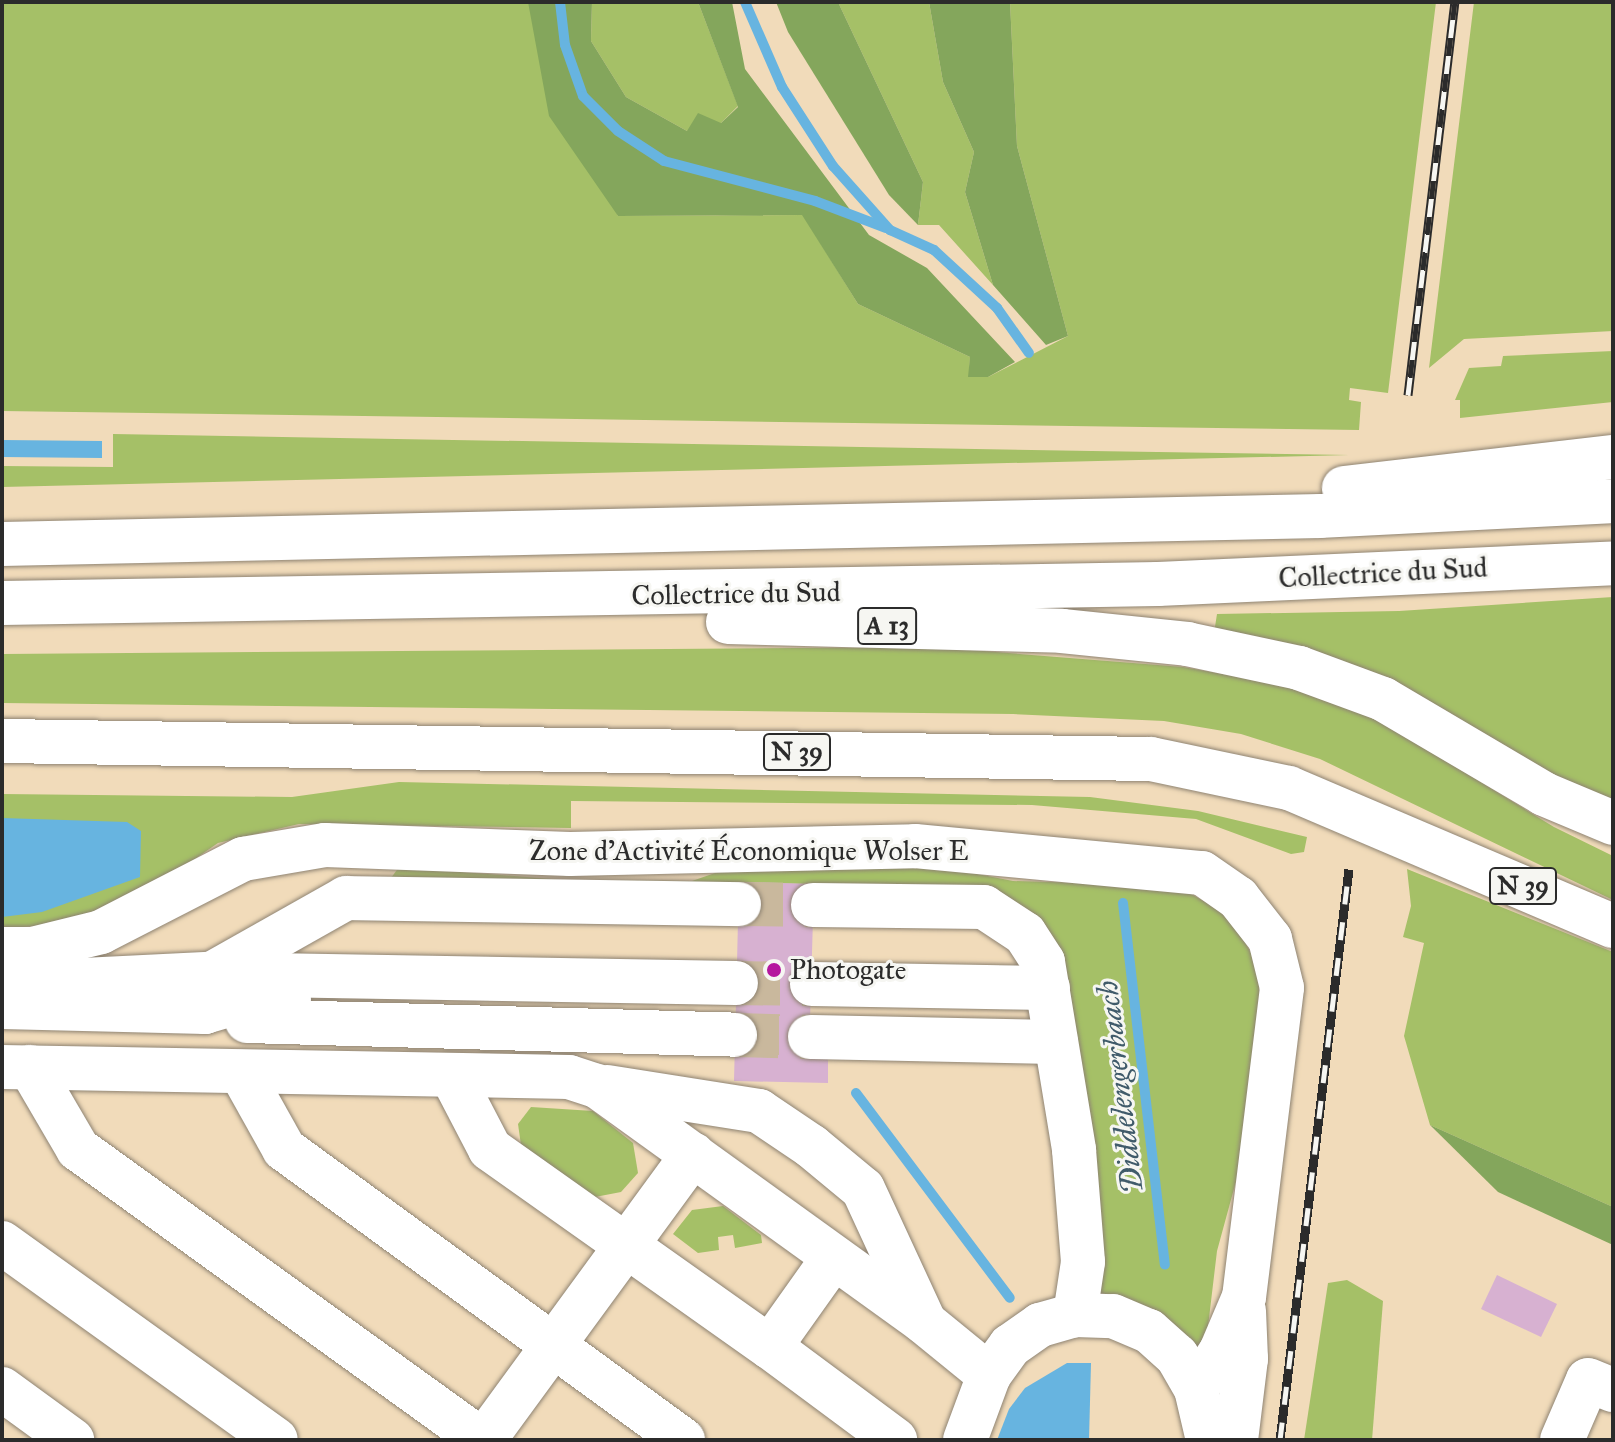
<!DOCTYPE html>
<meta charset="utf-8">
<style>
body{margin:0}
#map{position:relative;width:1615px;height:1442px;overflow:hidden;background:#f1dbba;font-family:"IM FELL Great Primer",serif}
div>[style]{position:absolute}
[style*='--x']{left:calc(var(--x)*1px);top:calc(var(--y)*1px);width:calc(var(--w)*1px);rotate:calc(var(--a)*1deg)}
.green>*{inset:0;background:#a5c067}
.forest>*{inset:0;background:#84a65c}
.water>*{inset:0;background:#67b4e0}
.stream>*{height:10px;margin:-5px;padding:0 5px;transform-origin:5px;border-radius:5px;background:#67b4e0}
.building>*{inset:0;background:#d7b1d1}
.minor-tunnel>*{height:44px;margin-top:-22px;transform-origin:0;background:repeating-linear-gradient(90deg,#c9b89d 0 44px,transparent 0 66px)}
.roads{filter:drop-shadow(0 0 2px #8e8372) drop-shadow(0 0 2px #8e8372)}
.minor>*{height:44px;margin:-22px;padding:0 22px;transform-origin:22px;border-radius:22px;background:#fff}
.major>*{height:44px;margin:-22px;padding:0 22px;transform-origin:22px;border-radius:22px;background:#fff}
.highway>*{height:44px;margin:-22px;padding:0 22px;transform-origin:22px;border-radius:22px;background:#fff}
.rail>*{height:9px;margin-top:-4.5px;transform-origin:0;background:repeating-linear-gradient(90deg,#f6f6f2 0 18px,#2b2b2b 0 36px);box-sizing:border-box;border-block:2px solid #2b2b2b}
.dots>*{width:22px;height:22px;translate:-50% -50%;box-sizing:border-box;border:4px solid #f6f6f2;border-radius:50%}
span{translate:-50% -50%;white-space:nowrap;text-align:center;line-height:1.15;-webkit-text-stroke:6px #f6f6f2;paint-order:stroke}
.shield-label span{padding:2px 6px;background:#f6f6f2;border:2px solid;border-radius:6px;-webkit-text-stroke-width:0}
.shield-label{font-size:26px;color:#2b2b2b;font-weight:700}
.street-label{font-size:28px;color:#2b2b2b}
.poi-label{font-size:28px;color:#2b2b2b}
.left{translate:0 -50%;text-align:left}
.water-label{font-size:30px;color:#405b6a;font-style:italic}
.frame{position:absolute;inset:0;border:4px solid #2b2b2b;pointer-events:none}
</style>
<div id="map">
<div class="green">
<i style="clip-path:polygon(2px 2px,531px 2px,618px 216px,803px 215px,858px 304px,970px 357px,969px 377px,988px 377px,1068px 336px,1017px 146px,1010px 2px,1436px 2px,1388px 393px,1350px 388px,1349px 400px,1361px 402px,1359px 430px,2px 411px)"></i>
<i style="clip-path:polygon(592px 2px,698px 2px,738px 106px,721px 123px,687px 131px,626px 97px,591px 41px)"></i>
<i style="clip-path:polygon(838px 2px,929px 2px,943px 82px,974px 152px,965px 192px,993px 285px,939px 225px,918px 225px,923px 182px)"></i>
<i style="clip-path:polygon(1474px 2px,1613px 2px,1613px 331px,1464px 339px,1429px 368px)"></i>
<i style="clip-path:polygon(1613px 351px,1613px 402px,1460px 418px,1460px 400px,1455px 400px,1469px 368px,1501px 366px,1503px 356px)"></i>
<i style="clip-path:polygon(113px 434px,1092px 451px,1349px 455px,2px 487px,2px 466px,113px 467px)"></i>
<i style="clip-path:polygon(1613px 597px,1613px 810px,1214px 633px,1217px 614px,1399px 611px)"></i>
<i style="clip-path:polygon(933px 647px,1183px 667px,1290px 686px,1376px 718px,1554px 827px,1613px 856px,1613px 900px,1320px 759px,1241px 734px,1164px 721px,1013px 714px,2px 703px,2px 654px)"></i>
<i style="clip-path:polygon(399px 782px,1090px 797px,1198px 811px,1307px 837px,1304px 852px,1291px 854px,1196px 819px,1032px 805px,571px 801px,571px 828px,299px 824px,218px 843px,134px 901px,78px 922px,2px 929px,2px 794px,292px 797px)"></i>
<i style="clip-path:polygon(758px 858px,917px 862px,1013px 881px,1155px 885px,1191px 894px,1218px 909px,1240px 933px,1253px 957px,1262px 993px,1247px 1141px,1217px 1251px,1207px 1335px,1196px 1352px,1137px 1303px,1093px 1291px,1052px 939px,813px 884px,391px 878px,399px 867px,564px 880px,692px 881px)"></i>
<i style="clip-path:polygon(1407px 869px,1613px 952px,1613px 1207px,1430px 1125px,1404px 1036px,1424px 943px,1403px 937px,1411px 906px)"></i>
<i style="clip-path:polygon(531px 1107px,593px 1111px,633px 1143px,638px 1173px,621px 1192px,595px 1197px,521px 1145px,518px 1124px)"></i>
<i style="clip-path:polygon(723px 1206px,761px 1235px,762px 1243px,735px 1248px,733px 1235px,718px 1237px,719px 1250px,698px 1253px,673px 1234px,692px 1210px)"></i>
<i style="clip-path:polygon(1347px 1280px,1383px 1301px,1372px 1440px,1304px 1440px,1328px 1283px)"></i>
</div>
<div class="forest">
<i style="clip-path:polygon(528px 2px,592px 2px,591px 41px,626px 97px,687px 131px,698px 113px,721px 123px,738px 107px,698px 2px,732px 2px,745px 69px,869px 235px,927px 268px,1015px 362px,988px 377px,968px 377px,970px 357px,858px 304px,802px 215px,618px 216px,549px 116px)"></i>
<i style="clip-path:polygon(776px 2px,838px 2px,923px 182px,918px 225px,889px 195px,788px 32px)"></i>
<i style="clip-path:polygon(929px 2px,1010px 2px,1017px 146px,1068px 336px,1046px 345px,993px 285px,965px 192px,974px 152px,943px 82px)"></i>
<i style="clip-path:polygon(1430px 1125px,1613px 1207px,1613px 1245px,1498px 1192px)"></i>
</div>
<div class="water">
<i style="clip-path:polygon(2px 440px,102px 441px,102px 458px,2px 457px)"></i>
<i style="clip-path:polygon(2px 818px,127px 822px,141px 831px,140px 877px,42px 912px,2px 917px)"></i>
<i style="clip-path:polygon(1067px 1363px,1091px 1363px,1089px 1440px,997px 1440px,1009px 1409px,1025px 1388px)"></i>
</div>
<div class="stream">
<i style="--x:560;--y:2;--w:43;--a:83.4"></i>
<i style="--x:565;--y:45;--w:54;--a:70.6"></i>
<i style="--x:583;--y:96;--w:49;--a:45"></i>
<i style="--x:618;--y:131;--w:55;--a:33.1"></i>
<i style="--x:664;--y:161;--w:156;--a:14.8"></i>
<i style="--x:815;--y:201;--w:76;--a:20.8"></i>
<i style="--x:745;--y:2;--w:93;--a:66.5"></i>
<i style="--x:782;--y:87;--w:94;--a:57.2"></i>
<i style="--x:833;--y:166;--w:86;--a:48.3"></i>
<i style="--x:890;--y:230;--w:48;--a:24.4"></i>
<i style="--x:934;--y:250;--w:86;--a:42.6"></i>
<i style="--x:997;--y:308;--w:55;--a:54.6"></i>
<i style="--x:1123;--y:903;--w:364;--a:83.4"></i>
<i style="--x:856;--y:1093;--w:256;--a:53.1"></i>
</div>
<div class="building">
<i style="clip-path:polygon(739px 882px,814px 884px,809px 1056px,828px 1056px,828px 1083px,734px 1081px)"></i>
<i style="clip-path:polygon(1497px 1275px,1557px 1304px,1541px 1337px,1481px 1309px)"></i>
</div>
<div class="minor-tunnel">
<i style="--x:739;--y:904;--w:74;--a:0.8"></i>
<i style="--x:736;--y:983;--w:76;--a:0.8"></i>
<i style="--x:735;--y:1035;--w:75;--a:1.5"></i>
</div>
<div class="roads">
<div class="minor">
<i style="--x:813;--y:905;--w:171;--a:0.7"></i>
<i style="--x:984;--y:907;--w:49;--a:33.4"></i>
<i style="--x:1025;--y:934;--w:33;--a:57"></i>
<i style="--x:1043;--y:962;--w:191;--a:80.6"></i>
<i style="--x:1074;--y:1150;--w:112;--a:85.4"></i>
<i style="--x:1083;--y:1262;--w:54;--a:98.6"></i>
<i style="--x:2;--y:949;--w:30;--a:0"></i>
<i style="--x:32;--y:949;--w:71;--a:-13.8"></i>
<i style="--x:101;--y:932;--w:160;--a:-27.2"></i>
<i style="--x:243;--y:859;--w:83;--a:-9.7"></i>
<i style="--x:325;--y:845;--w:245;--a:2.1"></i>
<i style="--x:570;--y:854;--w:345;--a:-1.3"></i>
<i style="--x:915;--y:846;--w:288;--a:5.4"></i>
<i style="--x:1202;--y:873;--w:44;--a:34.8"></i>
<i style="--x:1238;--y:898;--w:52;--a:52"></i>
<i style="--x:1270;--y:939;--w:50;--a:76.2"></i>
<i style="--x:1282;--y:988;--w:311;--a:97"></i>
<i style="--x:1244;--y:1297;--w:59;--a:113.1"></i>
<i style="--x:1221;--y:1351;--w:45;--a:123.3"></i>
<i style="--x:213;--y:973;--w:153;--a:-29.4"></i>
<i style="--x:346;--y:898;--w:393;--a:0.9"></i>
<i style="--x:2;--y:984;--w:208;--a:-2.8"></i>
<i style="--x:210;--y:974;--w:526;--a:0.98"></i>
<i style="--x:812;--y:984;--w:236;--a:1"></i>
<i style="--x:2;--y:1007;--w:203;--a:1.4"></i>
<i style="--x:205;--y:1012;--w:27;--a:-36"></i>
<i style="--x:205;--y:1012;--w:50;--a:-16.3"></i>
<i style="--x:253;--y:998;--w:36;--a:2"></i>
<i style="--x:247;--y:1021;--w:488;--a:1.6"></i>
<i style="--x:810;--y:1037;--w:246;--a:1.2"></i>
<i style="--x:2;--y:1067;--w:567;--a:1.01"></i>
<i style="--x:569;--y:1077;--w:29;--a:18"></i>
<i style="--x:597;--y:1086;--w:403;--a:35.8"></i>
<i style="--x:924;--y:1322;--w:84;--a:39.2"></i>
<i style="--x:30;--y:1067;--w:95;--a:59.7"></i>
<i style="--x:78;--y:1149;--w:497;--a:35.8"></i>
<i style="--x:241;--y:1072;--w:88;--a:60.8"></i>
<i style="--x:284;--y:1149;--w:494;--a:36.1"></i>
<i style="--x:452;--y:1076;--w:82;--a:62.5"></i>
<i style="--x:490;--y:1149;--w:343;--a:35.3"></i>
<i style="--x:770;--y:1347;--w:110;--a:-54.6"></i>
<i style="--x:607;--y:1087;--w:154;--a:9"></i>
<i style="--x:759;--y:1111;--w:63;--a:33.9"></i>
<i style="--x:811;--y:1146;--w:67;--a:39.6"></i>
<i style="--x:863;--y:1189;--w:143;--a:65.2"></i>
<i style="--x:2;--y:1243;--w:337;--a:35.7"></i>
<i style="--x:770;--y:1347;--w:156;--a:36.6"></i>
<i style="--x:2;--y:1389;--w:87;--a:36.1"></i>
<i style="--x:484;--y:1440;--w:354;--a:-53.8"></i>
<i style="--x:965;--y:1440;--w:69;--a:-69.7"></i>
<i style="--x:989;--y:1375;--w:36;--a:-54"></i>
<i style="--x:1010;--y:1346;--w:37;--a:-35"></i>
<i style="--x:1040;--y:1325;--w:36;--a:-16"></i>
<i style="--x:1075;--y:1315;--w:38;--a:2"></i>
<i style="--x:1113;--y:1316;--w:39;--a:23"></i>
<i style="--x:1149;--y:1331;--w:38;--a:42"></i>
<i style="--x:1177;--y:1356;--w:38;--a:60"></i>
<i style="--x:1196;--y:1389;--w:52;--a:76.8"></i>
<i style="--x:1236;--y:1440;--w:82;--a:-83"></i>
<i style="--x:1246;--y:1359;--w:48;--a:-92.4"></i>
<i style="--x:1562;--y:1440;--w:65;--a:-66.6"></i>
<i style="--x:1588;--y:1380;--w:27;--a:22"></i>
</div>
<div class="major">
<i style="--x:2;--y:741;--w:1149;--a:0.9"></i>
<i style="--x:1151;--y:759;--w:141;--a:11.9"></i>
<i style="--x:1289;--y:788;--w:352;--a:23.1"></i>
</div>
<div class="highway">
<i style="--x:1344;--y:488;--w:271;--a:-6.6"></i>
<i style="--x:2;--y:544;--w:1319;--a:-1.22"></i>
<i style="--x:1321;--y:516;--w:292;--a:-2.9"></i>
<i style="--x:2;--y:603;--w:1156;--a:-0.94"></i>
<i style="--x:1158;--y:584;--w:455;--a:-2.6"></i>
<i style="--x:728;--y:622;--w:334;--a:1.5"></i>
<i style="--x:1062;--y:631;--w:126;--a:5.9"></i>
<i style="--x:1187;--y:644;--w:115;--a:12.1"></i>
<i style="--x:1299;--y:668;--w:90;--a:20.3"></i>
<i style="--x:1383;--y:699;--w:187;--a:30.5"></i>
<i style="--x:1544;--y:794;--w:75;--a:22.8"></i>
</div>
</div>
<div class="rail">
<i style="--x:1408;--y:395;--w:396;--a:-83.2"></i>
<i style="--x:1280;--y:1440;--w:575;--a:-83.11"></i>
</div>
<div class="dots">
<i style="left:774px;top:970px;background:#b5179e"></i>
</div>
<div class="shield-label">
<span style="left:887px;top:626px">A 13</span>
<span style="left:797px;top:752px">N 39</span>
<span style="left:1523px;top:886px">N 39</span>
</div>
<div class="street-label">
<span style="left:1383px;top:573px;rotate:-3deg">Collectrice du Sud</span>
<span style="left:736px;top:594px;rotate:-1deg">Collectrice du Sud</span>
<span style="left:749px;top:851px">Zone d'Activité Économique Wolser E</span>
</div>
<div class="poi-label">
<span class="left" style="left:790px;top:970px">Photogate</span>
</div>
<div class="water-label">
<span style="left:1120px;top:1087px;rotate:-97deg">Diddelengerbaach</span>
</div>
<div class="frame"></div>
</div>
